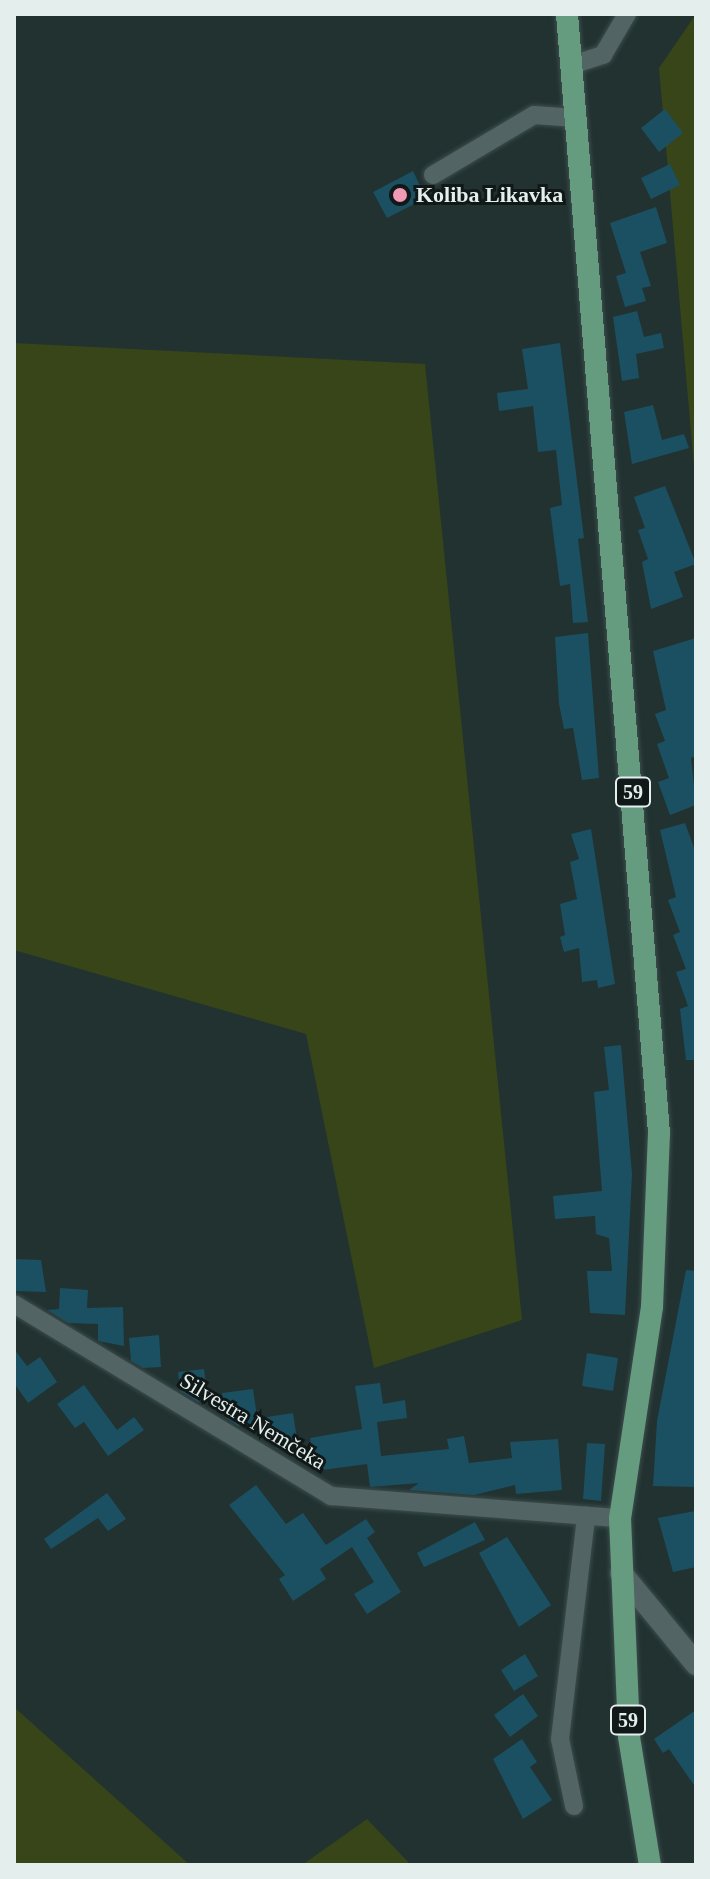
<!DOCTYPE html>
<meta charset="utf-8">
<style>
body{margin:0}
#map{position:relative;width:710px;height:1879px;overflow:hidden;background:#213231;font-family:"Times New Roman",serif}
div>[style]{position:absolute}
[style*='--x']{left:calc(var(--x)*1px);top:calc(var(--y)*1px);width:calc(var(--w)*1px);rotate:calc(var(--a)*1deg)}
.green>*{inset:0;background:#374518}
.building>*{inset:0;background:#1b5062}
.roads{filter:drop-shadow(0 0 2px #3d4d4c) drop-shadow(0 0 2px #3d4d4c)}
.minor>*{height:18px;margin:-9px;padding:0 9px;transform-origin:9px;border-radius:9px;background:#526463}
.tertiary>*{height:22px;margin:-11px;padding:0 11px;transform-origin:11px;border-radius:11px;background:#526463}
.primary>*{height:22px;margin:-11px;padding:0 11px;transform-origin:11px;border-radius:11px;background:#659c80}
.dots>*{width:22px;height:22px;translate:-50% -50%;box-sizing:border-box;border:4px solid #111818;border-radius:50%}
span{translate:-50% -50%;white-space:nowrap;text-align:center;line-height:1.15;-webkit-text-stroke:6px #111818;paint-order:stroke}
.shield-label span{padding:2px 6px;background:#111818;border:2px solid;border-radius:6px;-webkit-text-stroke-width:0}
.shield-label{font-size:20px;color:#e3eeed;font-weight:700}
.poi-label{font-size:22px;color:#e3eeed;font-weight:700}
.left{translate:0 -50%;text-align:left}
.street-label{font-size:22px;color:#e3eeed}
.frame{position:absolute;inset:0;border:16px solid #e3eeed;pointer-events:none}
</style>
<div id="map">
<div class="green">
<i style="clip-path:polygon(696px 14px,696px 489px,659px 68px)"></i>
<i style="clip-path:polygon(14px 343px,425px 364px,522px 1320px,374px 1368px,306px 1034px,14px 950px)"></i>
<i style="clip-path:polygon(14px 1707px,190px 1865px,14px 1865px)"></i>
<i style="clip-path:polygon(367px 1819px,411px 1865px,302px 1865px)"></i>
</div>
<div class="building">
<i style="clip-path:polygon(665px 109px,683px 133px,659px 152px,641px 128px)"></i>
<i style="clip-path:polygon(670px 164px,680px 185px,651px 199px,641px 178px)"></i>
<i style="clip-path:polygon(413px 171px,426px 198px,387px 218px,373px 192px)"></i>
<i style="clip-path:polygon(656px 207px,667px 243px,640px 252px,651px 286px,642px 288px,646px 301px,625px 307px,616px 276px,626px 273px,610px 223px)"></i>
<i style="clip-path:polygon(637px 311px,644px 337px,661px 333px,664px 348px,636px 354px,639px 378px,622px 381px,613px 317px)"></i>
<i style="clip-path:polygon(560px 343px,584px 538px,578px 539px,588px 622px,573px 623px,570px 584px,560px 586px,550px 508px,562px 505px,556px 450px,538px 452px,533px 406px,499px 411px,497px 393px,528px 389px,522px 349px)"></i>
<i style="clip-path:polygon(653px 405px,662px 440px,684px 434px,689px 448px,632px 464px,624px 412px)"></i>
<i style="clip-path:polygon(665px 486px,696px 564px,674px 572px,683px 597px,651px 609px,642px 562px,648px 559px,638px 530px,645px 528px,634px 497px)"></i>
<i style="clip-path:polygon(588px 633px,599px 778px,582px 780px,573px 728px,564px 729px,559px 704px,555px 637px)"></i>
<i style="clip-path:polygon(696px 638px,696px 756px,691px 758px,696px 805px,670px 815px,658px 782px,669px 778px,657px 744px,665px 741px,655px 714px,666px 710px,653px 651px)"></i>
<i style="clip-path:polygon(685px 823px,696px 853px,696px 1060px,686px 1060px,680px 1009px,688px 1006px,676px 972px,686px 969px,673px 935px,680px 932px,668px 900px,676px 897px,660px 830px)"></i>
<i style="clip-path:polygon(591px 829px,615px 984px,598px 988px,597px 980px,582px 982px,579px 948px,564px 952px,560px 937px,565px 935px,560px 904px,577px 899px,570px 862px,579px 859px,571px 834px)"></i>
<i style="clip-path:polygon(621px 1045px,632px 1174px,625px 1315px,590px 1313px,587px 1271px,612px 1271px,609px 1238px,596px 1234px,595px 1216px,555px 1219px,553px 1196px,602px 1191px,594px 1092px,609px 1090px,604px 1047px)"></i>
<i style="clip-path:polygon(14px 1259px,41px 1260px,46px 1292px,14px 1291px)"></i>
<i style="clip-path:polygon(686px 1270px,696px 1271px,696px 1487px,653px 1486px,657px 1421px)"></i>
<i style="clip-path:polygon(60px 1288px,88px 1290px,87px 1308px,123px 1307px,124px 1346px,98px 1341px,98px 1324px,68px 1323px,47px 1310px,59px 1309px)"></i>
<i style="clip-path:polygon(159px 1335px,161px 1367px,143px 1368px,131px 1361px,129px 1338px)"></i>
<i style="clip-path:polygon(14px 1349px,27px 1366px,40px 1357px,57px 1382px,28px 1403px,14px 1383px)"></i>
<i style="clip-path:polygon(587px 1353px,618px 1358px,613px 1391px,582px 1386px)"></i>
<i style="clip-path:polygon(204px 1369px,208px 1400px,198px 1402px,180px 1391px,178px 1372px)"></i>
<i style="clip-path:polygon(380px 1383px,383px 1404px,405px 1400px,407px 1418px,377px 1422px,381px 1456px,449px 1449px,447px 1439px,464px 1436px,469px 1463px,512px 1458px,510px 1442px,558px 1439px,562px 1490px,516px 1494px,515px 1485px,474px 1495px,409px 1490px,419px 1483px,370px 1487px,367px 1464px,315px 1471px,310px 1438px,362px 1429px,355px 1386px)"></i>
<i style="clip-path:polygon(84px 1385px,117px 1430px,134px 1417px,144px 1430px,108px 1456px,84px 1422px,75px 1428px,57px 1404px)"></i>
<i style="clip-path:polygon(253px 1389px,258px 1423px,238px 1426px,226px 1418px,222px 1393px)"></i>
<i style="clip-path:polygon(293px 1413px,298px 1446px,277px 1449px,267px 1417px)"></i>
<i style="clip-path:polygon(587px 1443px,605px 1444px,601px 1501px,583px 1499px)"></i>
<i style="clip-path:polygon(256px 1485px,286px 1524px,303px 1513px,326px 1545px,366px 1519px,375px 1532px,367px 1538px,401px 1592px,367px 1614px,354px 1594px,374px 1582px,352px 1547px,320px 1569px,326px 1579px,293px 1601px,279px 1579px,285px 1575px,229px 1505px)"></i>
<i style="clip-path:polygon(107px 1493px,126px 1519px,108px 1531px,98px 1518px,51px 1549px,44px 1539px)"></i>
<i style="clip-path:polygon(695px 1511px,696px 1567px,673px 1572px,658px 1518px)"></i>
<i style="clip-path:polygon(475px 1522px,485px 1540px,424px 1567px,417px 1553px)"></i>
<i style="clip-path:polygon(507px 1537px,551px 1605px,519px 1627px,479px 1553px)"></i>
<i style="clip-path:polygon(525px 1654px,538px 1676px,514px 1691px,501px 1670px)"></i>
<i style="clip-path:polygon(523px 1694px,538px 1716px,510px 1737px,494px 1715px)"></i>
<i style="clip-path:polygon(696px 1710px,696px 1788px,669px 1749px,663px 1753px,654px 1739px)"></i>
<i style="clip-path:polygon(522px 1739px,537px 1762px,530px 1767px,552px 1800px,523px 1819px,493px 1759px)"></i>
</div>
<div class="roads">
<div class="minor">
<i style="--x:572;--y:65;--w:33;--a:-18"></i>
<i style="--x:603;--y:55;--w:48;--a:-59.7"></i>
<i style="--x:433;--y:175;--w:117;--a:-30.7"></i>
<i style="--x:534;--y:115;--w:42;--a:4.1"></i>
<i style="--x:14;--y:1304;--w:371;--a:31.2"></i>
<i style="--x:331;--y:1496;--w:290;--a:4.4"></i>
<i style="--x:574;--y:1806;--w:68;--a:-101.8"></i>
<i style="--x:560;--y:1739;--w:225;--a:-83.3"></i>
</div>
<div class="tertiary">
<i style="--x:621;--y:1573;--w:118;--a:50.5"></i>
</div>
<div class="primary">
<i style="--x:567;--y:14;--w:1123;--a:85.3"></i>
<i style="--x:659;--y:1133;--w:174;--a:92.3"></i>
<i style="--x:652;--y:1307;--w:213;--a:98.6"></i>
<i style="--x:620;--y:1518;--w:219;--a:87.6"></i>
<i style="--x:629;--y:1737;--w:130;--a:80.7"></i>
</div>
</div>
<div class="dots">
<i style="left:400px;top:195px;background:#f09ab6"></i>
</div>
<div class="shield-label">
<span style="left:633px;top:792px">59</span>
<span style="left:628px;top:1720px">59</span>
</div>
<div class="poi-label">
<span class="left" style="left:416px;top:195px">Koliba Likavka</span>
</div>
<div class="street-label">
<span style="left:253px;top:1421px;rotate:31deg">Silvestra Nemčeka</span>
</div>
<div class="frame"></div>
</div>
